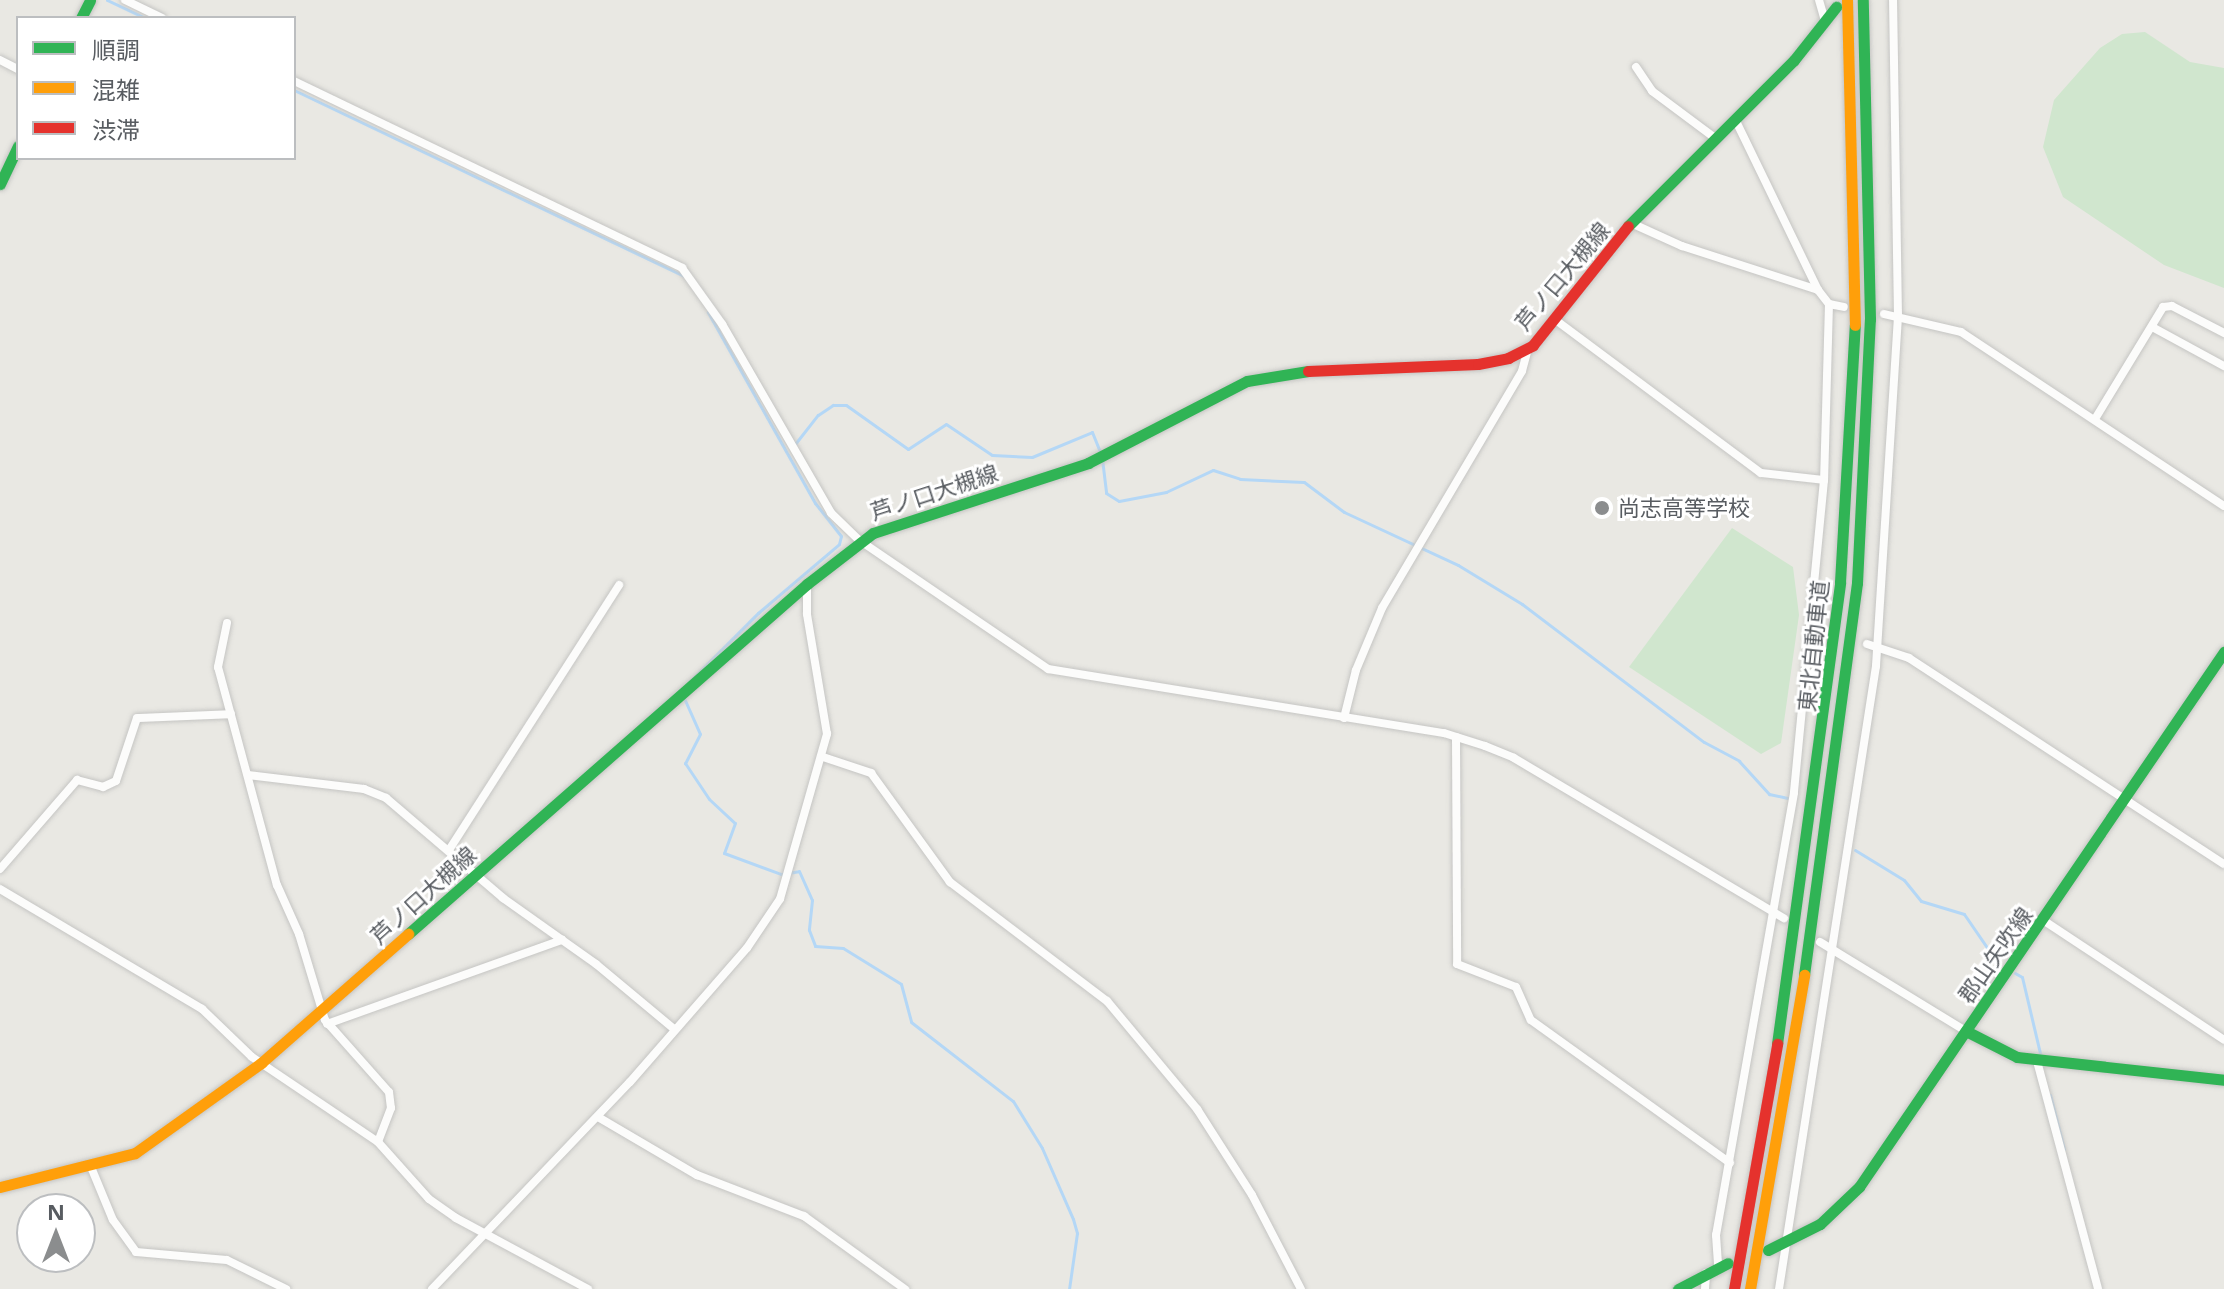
<!DOCTYPE html>
<meta charset="utf-8">
<style>
body{margin:0}
#map{position:relative;width:2224px;height:1289px;overflow:hidden;background:#e9e8e3;font-family:"Open Sans","Noto Sans JP",sans-serif}
div>[style]{position:absolute}
[style*='--x']{left:calc(var(--x)*1px);top:calc(var(--y)*1px);width:calc(var(--w)*1px);rotate:calc(var(--a)*1deg)}
.green>*{inset:0;background:#d0e6ce}
.stream>*{height:3px;margin:-1.5px;padding:0 1.5px;transform-origin:1.5px;border-radius:1.5px;background:#b4d7f6}
.roads{filter:drop-shadow(0 0 2px #c5c5c3) drop-shadow(0 0 2px #c5c5c3)}
.street>*{height:8px;margin:-4px;padding:0 4px;transform-origin:4px;border-radius:4px;background:#fcfcfb}
.fast>*{height:11px;margin:-5.5px;padding:0 5.5px;transform-origin:5.5px;border-radius:5.5px;background:#30b455}
.slow>*{height:11px;margin:-5.5px;padding:0 5.5px;transform-origin:5.5px;border-radius:5.5px;background:#ff9f0a}
.jam>*{height:11px;margin:-5.5px;padding:0 5.5px;transform-origin:5.5px;border-radius:5.5px;background:#e5322d}
.dots>*{width:22px;height:22px;translate:-50% -50%;box-sizing:border-box;border:4px solid #fff;border-radius:50%}
span{translate:-50% -50%;white-space:nowrap;text-align:center;line-height:1.15;-webkit-text-stroke:6px #fff;paint-order:stroke}
.street-label{font-size:22px;color:#585c61}
.poi-label{font-size:22px;color:#585c61}
.left{translate:0 -50%;text-align:left}
.legend{position:absolute;left:16px;top:16px;width:280px;height:144px;box-sizing:border-box;background:#fff;border:2px solid #bcbec0;margin:0;padding:10px 14px;list-style:none;font-size:24px;color:#585c61}
.legend li{display:flex;align-items:center;gap:16px;height:40px}
.legend b{width:40px;border:2px solid #bcbec0}
.north{position:absolute;left:16px;top:1193px;width:80px;height:80px;box-sizing:border-box;background:#fff;border:2px solid #bcbec0;border-radius:50%;rotate:0deg;font-size:22px;font-weight:700;line-height:32px;text-align:center;color:#585c61}
.north::after{content:'';display:block;margin:auto;width:28px;height:36px;background:#8b8d8e;clip-path:polygon(50% 0,100% 100%,50% 72%,0 100%)}
</style>
<div id="map">
<div class="green">
<i style="clip-path:polygon(2145px 32px,2190px 62px,2224px 68px,2224px 288px,2164px 265px,2063px 197px,2043px 147px,2054px 100px,2100px 48px,2122px 34px)"></i>
<i style="clip-path:polygon(1732px 528px,1793px 567px,1799px 615px,1781px 743px,1761px 754px,1629px 667px)"></i>
</div>
<div class="stream">
<i style="--x:107;--y:0;--w:42;--a:25.3"></i>
<i style="--x:294;--y:90;--w:432;--a:25.5"></i>
<i style="--x:795;--y:444;--w:37;--a:-52"></i>
<i style="--x:818;--y:415;--w:18;--a:-34"></i>
<i style="--x:833;--y:405;--w:13;--a:0"></i>
<i style="--x:846;--y:405;--w:76;--a:35.4"></i>
<i style="--x:908;--y:449;--w:45;--a:-33.3"></i>
<i style="--x:946;--y:424;--w:55;--a:34"></i>
<i style="--x:992;--y:455;--w:40;--a:2.9"></i>
<i style="--x:1032;--y:457;--w:65;--a:-22.6"></i>
<i style="--x:1092;--y:432;--w:22;--a:68"></i>
<i style="--x:1102;--y:459;--w:34;--a:83"></i>
<i style="--x:1106;--y:493;--w:15;--a:32"></i>
<i style="--x:1119;--y:501;--w:48;--a:-10.8"></i>
<i style="--x:1166;--y:492;--w:52;--a:-25.1"></i>
<i style="--x:1213;--y:470;--w:28;--a:18"></i>
<i style="--x:1240;--y:479;--w:64;--a:2.7"></i>
<i style="--x:1304;--y:482;--w:50;--a:36.9"></i>
<i style="--x:1344;--y:512;--w:126;--a:24.9"></i>
<i style="--x:1458;--y:565;--w:75;--a:31.4"></i>
<i style="--x:1522;--y:604;--w:228;--a:37.2"></i>
<i style="--x:1704;--y:742;--w:40;--a:28"></i>
<i style="--x:1739;--y:761;--w:45;--a:47.7"></i>
<i style="--x:1769;--y:794;--w:19;--a:12"></i>
<i style="--x:681;--y:690;--w:109;--a:-45"></i>
<i style="--x:758;--y:613;--w:106;--a:-40.4"></i>
<i style="--x:839;--y:544;--w:8;--a:-76"></i>
<i style="--x:841;--y:536;--w:42;--a:-128.2"></i>
<i style="--x:815;--y:503;--w:219;--a:-119.3"></i>
<i style="--x:684;--y:698;--w:39;--a:66"></i>
<i style="--x:700;--y:734;--w:33;--a:117"></i>
<i style="--x:685;--y:763;--w:43;--a:56.3"></i>
<i style="--x:709;--y:799;--w:35;--a:43"></i>
<i style="--x:735;--y:823;--w:32;--a:110"></i>
<i style="--x:724;--y:853;--w:61;--a:20.2"></i>
<i style="--x:781;--y:874;--w:18;--a:-9"></i>
<i style="--x:799;--y:871;--w:32;--a:66"></i>
<i style="--x:812;--y:900;--w:30;--a:96"></i>
<i style="--x:809;--y:930;--w:17;--a:69"></i>
<i style="--x:815;--y:946;--w:28;--a:4"></i>
<i style="--x:843;--y:948;--w:68;--a:31.8"></i>
<i style="--x:901;--y:984;--w:39;--a:75"></i>
<i style="--x:911;--y:1022;--w:129;--a:37.8"></i>
<i style="--x:1013;--y:1101;--w:55;--a:58.3"></i>
<i style="--x:1042;--y:1148;--w:77;--a:66.4"></i>
<i style="--x:1073;--y:1219;--w:15;--a:74"></i>
<i style="--x:1077;--y:1233;--w:57;--a:98.1"></i>
<i style="--x:1855;--y:850;--w:57;--a:31.5"></i>
<i style="--x:1904;--y:880;--w:27;--a:51"></i>
<i style="--x:1921;--y:901;--w:45;--a:16.8"></i>
<i style="--x:1964;--y:914;--w:62;--a:55.5"></i>
<i style="--x:2015;--y:973;--w:8;--a:30"></i>
<i style="--x:2022;--y:977;--w:78;--a:76.7"></i>
<i style="--x:2050;--y:1095;--w:56;--a:75.5"></i>
</div>
<div class="roads">
<div class="street">
<i style="--x:125;--y:0;--w:41;--a:25.9"></i>
<i style="--x:1819;--y:0;--w:22;--a:74"></i>
<i style="--x:0;--y:60;--w:20;--a:27"></i>
<i style="--x:1636;--y:67;--w:29;--a:56"></i>
<i style="--x:1652;--y:91;--w:79;--a:36.7"></i>
<i style="--x:294;--y:81;--w:431;--a:25.7"></i>
<i style="--x:682;--y:268;--w:69;--a:54.5"></i>
<i style="--x:722;--y:324;--w:218;--a:60"></i>
<i style="--x:831;--y:513;--w:39;--a:44"></i>
<i style="--x:859;--y:540;--w:229;--a:34.3"></i>
<i style="--x:1048;--y:669;--w:401;--a:9.2"></i>
<i style="--x:1444;--y:733;--w:43;--a:17.6"></i>
<i style="--x:1485;--y:746;--w:31;--a:22"></i>
<i style="--x:1514;--y:758;--w:314;--a:30.7"></i>
<i style="--x:1735;--y:119;--w:190;--a:64.1"></i>
<i style="--x:1631;--y:223;--w:56;--a:24.3"></i>
<i style="--x:1682;--y:246;--w:143;--a:17.9"></i>
<i style="--x:1818;--y:290;--w:18;--a:52"></i>
<i style="--x:1829;--y:304;--w:176;--a:91.6"></i>
<i style="--x:1824;--y:480;--w:314;--a:95.5"></i>
<i style="--x:1794;--y:793;--w:449;--a:100"></i>
<i style="--x:1716;--y:1235;--w:32;--a:86"></i>
<i style="--x:1829;--y:304;--w:15;--a:11"></i>
<i style="--x:1884;--y:314;--w:79;--a:13.2"></i>
<i style="--x:1961;--y:332;--w:315;--a:33.5"></i>
<i style="--x:1557;--y:321;--w:254;--a:36.7"></i>
<i style="--x:1761;--y:473;--w:63;--a:6.3"></i>
<i style="--x:2154;--y:328;--w:80;--a:28.5"></i>
<i style="--x:2095;--y:419;--w:131;--a:-58.7"></i>
<i style="--x:2163;--y:307;--w:9;--a:-6"></i>
<i style="--x:2172;--y:306;--w:59;--a:27.4"></i>
<i style="--x:227;--y:623;--w:45;--a:101.6"></i>
<i style="--x:218;--y:667;--w:226;--a:74.9"></i>
<i style="--x:277;--y:885;--w:54;--a:65.8"></i>
<i style="--x:299;--y:934;--w:90;--a:73.2"></i>
<i style="--x:325;--y:1020;--w:96;--a:48.4"></i>
<i style="--x:389;--y:1092;--w:16;--a:83"></i>
<i style="--x:391;--y:1108;--w:36;--a:111"></i>
<i style="--x:1808;--y:631;--w:14;--a:8"></i>
<i style="--x:1867;--y:644;--w:44;--a:18.4"></i>
<i style="--x:1909;--y:658;--w:376;--a:33.2"></i>
<i style="--x:1344;--y:718;--w:49;--a:-76"></i>
<i style="--x:1356;--y:670;--w:67;--a:-67.2"></i>
<i style="--x:1382;--y:608;--w:275;--a:-59.4"></i>
<i style="--x:1522;--y:371;--w:23;--a:-75"></i>
<i style="--x:1456;--y:737;--w:227;--a:89.7"></i>
<i style="--x:1457;--y:964;--w:63;--a:21.3"></i>
<i style="--x:1516;--y:987;--w:36;--a:66"></i>
<i style="--x:1531;--y:1020;--w:245;--a:35.7"></i>
<i style="--x:823;--y:757;--w:51;--a:18.4"></i>
<i style="--x:871;--y:773;--w:135;--a:54.1"></i>
<i style="--x:950;--y:882;--w:197;--a:37.2"></i>
<i style="--x:1107;--y:1001;--w:141;--a:50.2"></i>
<i style="--x:1197;--y:1109;--w:102;--a:57.4"></i>
<i style="--x:1252;--y:1195;--w:106;--a:62.5"></i>
<i style="--x:248;--y:775;--w:117;--a:6.9"></i>
<i style="--x:364;--y:789;--w:24;--a:22"></i>
<i style="--x:386;--y:798;--w:154;--a:40.5"></i>
<i style="--x:503;--y:898;--w:114;--a:35.4"></i>
<i style="--x:596;--y:964;--w:102;--a:39.8"></i>
<i style="--x:449;--y:850;--w:315;--a:-57.3"></i>
<i style="--x:0;--y:869;--w:118;--a:-49.1"></i>
<i style="--x:77;--y:780;--w:27;--a:15"></i>
<i style="--x:103;--y:787;--w:14;--a:-25"></i>
<i style="--x:116;--y:781;--w:66;--a:-71.6"></i>
<i style="--x:137;--y:718;--w:94;--a:-2.4"></i>
<i style="--x:0;--y:889;--w:235;--a:30.7"></i>
<i style="--x:202;--y:1009;--w:69;--a:43.8"></i>
<i style="--x:252;--y:1057;--w:152;--a:34"></i>
<i style="--x:378;--y:1142;--w:76;--a:48.2"></i>
<i style="--x:429;--y:1199;--w:33;--a:35"></i>
<i style="--x:456;--y:1218;--w:150;--a:28.3"></i>
<i style="--x:2043;--y:920;--w:217;--a:33.5"></i>
<i style="--x:1820;--y:942;--w:171;--a:31.4"></i>
<i style="--x:327;--y:1024;--w:250;--a:-19.7"></i>
<i style="--x:2037;--y:1061;--w:236;--a:75"></i>
<i style="--x:598;--y:1117;--w:115;--a:30.4"></i>
<i style="--x:697;--y:1175;--w:115;--a:21"></i>
<i style="--x:804;--y:1216;--w:125;--a:35.9"></i>
<i style="--x:91;--y:1167;--w:57;--a:67.5"></i>
<i style="--x:113;--y:1220;--w:39;--a:54"></i>
<i style="--x:136;--y:1252;--w:91;--a:5"></i>
<i style="--x:227;--y:1260;--w:66;--a:26.2"></i>
<i style="--x:432;--y:1289;--w:286;--a:-46.3"></i>
<i style="--x:630;--y:1082;--w:178;--a:-48.9"></i>
<i style="--x:747;--y:948;--w:59;--a:-56"></i>
<i style="--x:780;--y:899;--w:172;--a:-74.1"></i>
<i style="--x:827;--y:734;--w:122;--a:-99.5"></i>
<i style="--x:807;--y:614;--w:30;--a:-90"></i>
<i style="--x:1705;--y:1289;--w:16;--a:-86"></i>
<i style="--x:1779;--y:1289;--w:631;--a:-81.15"></i>
<i style="--x:1876;--y:666;--w:351;--a:-86.4"></i>
<i style="--x:1898;--y:316;--w:316;--a:-90.9"></i>
</div>
<div class="fast">
<i style="--x:81;--y:18;--w:20;--a:-63"></i>
<i style="--x:0;--y:184;--w:42;--a:-64.7"></i>
<i style="--x:1628;--y:226;--w:235;--a:-45"></i>
<i style="--x:1794;--y:60;--w:68;--a:-51.6"></i>
<i style="--x:408;--y:934;--w:531;--a:-41.26"></i>
<i style="--x:807;--y:584;--w:83;--a:-37.7"></i>
<i style="--x:873;--y:533;--w:226;--a:-18"></i>
<i style="--x:1088;--y:463;--w:179;--a:-27.3"></i>
<i style="--x:1247;--y:381;--w:62;--a:-9.3"></i>
<i style="--x:1804;--y:975;--w:396;--a:-82.3"></i>
<i style="--x:1857;--y:583;--w:264;--a:-87.2"></i>
<i style="--x:1870;--y:319;--w:319;--a:-91.3"></i>
<i style="--x:1966;--y:1031;--w:57;--a:27"></i>
<i style="--x:2017;--y:1057;--w:208;--a:6.3"></i>
<i style="--x:1777;--y:1044;--w:466;--a:-82.2"></i>
<i style="--x:1840;--y:582;--w:257;--a:-86.7"></i>
<i style="--x:1768;--y:1250;--w:58;--a:-26.6"></i>
<i style="--x:1820;--y:1224;--w:54;--a:-43.5"></i>
<i style="--x:1859;--y:1187;--w:648;--a:-55.7"></i>
<i style="--x:1678;--y:1289;--w:56;--a:-27.5"></i>
</div>
<div class="slow">
<i style="--x:1847;--y:0;--w:325;--a:88.6"></i>
<i style="--x:0;--y:1187;--w:139;--a:-14.1"></i>
<i style="--x:135;--y:1153;--w:155;--a:-35.5"></i>
<i style="--x:261;--y:1063;--w:196;--a:-41.3"></i>
<i style="--x:1750;--y:1289;--w:319;--a:-80.2"></i>
</div>
<div class="jam">
<i style="--x:1308;--y:371;--w:170;--a:-2.4"></i>
<i style="--x:1478;--y:364;--w:31;--a:-11"></i>
<i style="--x:1508;--y:358;--w:28;--a:-27"></i>
<i style="--x:1533;--y:345;--w:152;--a:-51.4"></i>
<i style="--x:1734;--y:1289;--w:249;--a:-80"></i>
</div>
</div>
<div class="dots">
<i style="left:1602px;top:508px;background:#8b8d8e"></i>
</div>
<div class="street-label">
<span style="left:1562px;top:276px;rotate:-50deg">芦ノ口大槻線</span>
<span style="left:934px;top:492px;rotate:-18deg">芦ノ口大槻線</span>
<span style="left:1813px;top:646px;rotate:-84deg">東北自動車道</span>
<span style="left:423px;top:895px;rotate:-42deg">芦ノ口大槻線</span>
<span style="left:1995px;top:955px;rotate:-55deg">郡山矢吹線</span>
</div>
<div class="poi-label">
<span class="left" style="left:1618px;top:508px">尚志高等学校</span>
</div>
<ul class="legend">
<li><b style="height:10px;background:#30b455"></b>順調</li>
<li><b style="height:10px;background:#ff9f0a"></b>混雑</li>
<li><b style="height:10px;background:#e5322d"></b>渋滞</li>
</ul>
<div class="north">N</div>
</div>
